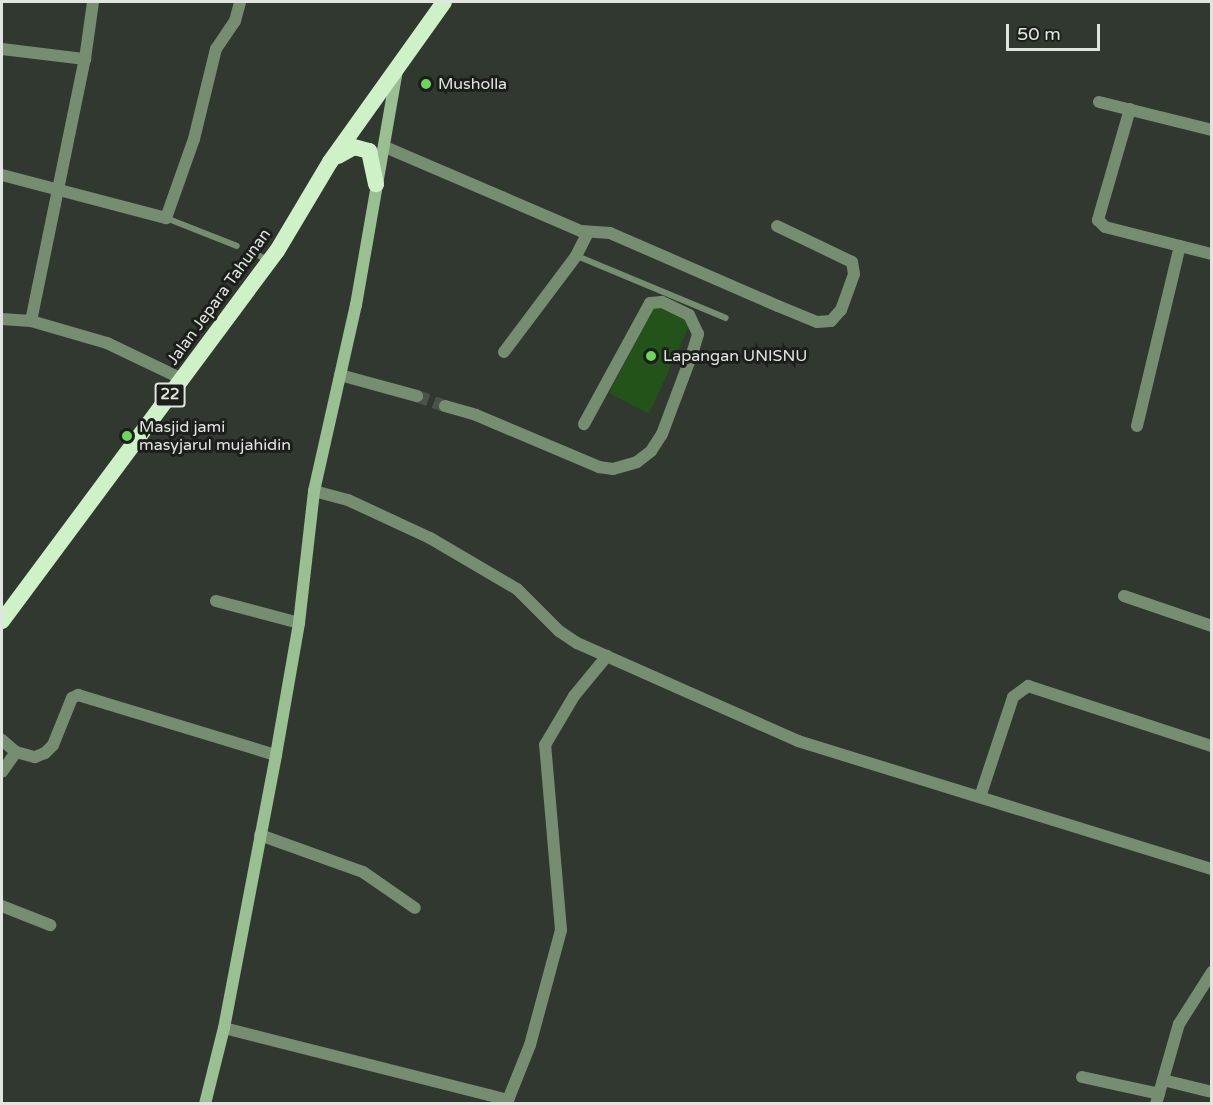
<!DOCTYPE html>
<style>
body{margin:0}
#map{position:relative;width:1213px;height:1105px;overflow:hidden;background:#30382f;font-family:"Varela Round",sans-serif}
div>[style]{position:absolute}
[style*='--x']{left:calc(var(--x)*1px);top:calc(var(--y)*1px);width:calc(var(--w)*1px);rotate:calc(var(--a)*1deg)}
.green>*{inset:0;background:#23521a}
.minor-tunnel>*{height:12px;margin-top:-6px;transform-origin:0;background:repeating-linear-gradient(90deg,#4a5249 0 12px,transparent 0 18px)}
.service>*{height:6px;margin:-3px;padding:0 3px;transform-origin:3px;border-radius:3px;background:#768d72}
.minor>*{height:12px;margin:-6px;padding:0 6px;transform-origin:6px;border-radius:6px;background:#768d72}
.secondary>*{height:12px;margin:-6px;padding:0 6px;transform-origin:6px;border-radius:6px;background:#9abf93}
.trunk>*{height:16px;margin:-8px;padding:0 8px;transform-origin:8px;border-radius:8px;background:#cef1c7}
.dots>*{width:16px;height:16px;translate:-50% -50%;box-sizing:border-box;border:3px solid #1b1e1a;border-radius:50%}
span{translate:-50% -50%;white-space:nowrap;text-align:center;line-height:1.15;-webkit-text-stroke:6px #1b1e1a;paint-order:stroke}
.shield-label span{padding:2px 4px;background:#1b1e1a;border:2px solid;border-radius:4px;-webkit-text-stroke-width:0}
.shield-label{font-size:15px;color:#e0e5df;font-weight:700}
.poi-label{font-size:16px;color:#e0e5df}
.left{translate:0 -50%;text-align:left}
.street-label{font-size:16px;color:#e0e5df}
.frame{position:absolute;inset:0;border:3px solid #e0e5df;pointer-events:none}
.scale{position:absolute;left:1006px;top:24px;width:94px;height:27px;box-sizing:border-box;border:3px solid #e0e5df;border-top:0;padding-left:8px;font-size:18px;line-height:21px;white-space:nowrap;color:#e0e5df;-webkit-text-stroke:4px #1b1e1a;paint-order:stroke}
</style>
<div id="map">
<div class="green">
<i style="clip-path:polygon(655px 304px,692px 320px,649px 414px,609px 393px)"></i>
</div>
<div class="minor-tunnel">
<i style="--x:417;--y:396;--w:30;--a:20"></i>
</div>
<div class="service">
<i style="--x:166;--y:218;--w:76;--a:21.5"></i>
<i style="--x:249;--y:250;--w:23;--a:29"></i>
<i style="--x:577;--y:256;--w:161;--a:22.6"></i>
</div>
<div class="minor">
<i style="--x:2;--y:49;--w:84;--a:6.9"></i>
<i style="--x:1099;--y:102;--w:116;--a:13.9"></i>
<i style="--x:1130;--y:109;--w:116;--a:106.1"></i>
<i style="--x:1098;--y:220;--w:10;--a:45"></i>
<i style="--x:1105;--y:227;--w:110;--a:14.2"></i>
<i style="--x:385;--y:147;--w:213;--a:23.2"></i>
<i style="--x:581;--y:231;--w:29;--a:4"></i>
<i style="--x:610;--y:233;--w:183;--a:23.5"></i>
<i style="--x:778;--y:306;--w:42;--a:22.3"></i>
<i style="--x:817;--y:322;--w:14;--a:-4"></i>
<i style="--x:831;--y:321;--w:15;--a:-48"></i>
<i style="--x:841;--y:310;--w:38;--a:-70"></i>
<i style="--x:854;--y:274;--w:12;--a:-99"></i>
<i style="--x:852;--y:262;--w:83;--a:-154.4"></i>
<i style="--x:2;--y:175;--w:170;--a:14.7"></i>
<i style="--x:166;--y:218;--w:84;--a:-70.5"></i>
<i style="--x:194;--y:139;--w:93;--a:-76.3"></i>
<i style="--x:216;--y:49;--w:34;--a:-56"></i>
<i style="--x:235;--y:21;--w:20;--a:-75"></i>
<i style="--x:2;--y:319;--w:29;--a:4"></i>
<i style="--x:31;--y:321;--w:79;--a:16.1"></i>
<i style="--x:107;--y:343;--w:83;--a:25.6"></i>
<i style="--x:31;--y:321;--w:268;--a:-78.4"></i>
<i style="--x:85;--y:59;--w:58;--a:-82"></i>
<i style="--x:504;--y:352;--w:120;--a:-53.1"></i>
<i style="--x:576;--y:256;--w:27;--a:-63"></i>
<i style="--x:340;--y:375;--w:80;--a:15.3"></i>
<i style="--x:445;--y:406;--w:32;--a:16"></i>
<i style="--x:476;--y:415;--w:134;--a:22.9"></i>
<i style="--x:599;--y:467;--w:14;--a:8"></i>
<i style="--x:613;--y:469;--w:25;--a:-16"></i>
<i style="--x:637;--y:462;--w:18;--a:-38"></i>
<i style="--x:651;--y:451;--w:20;--a:-57"></i>
<i style="--x:662;--y:434;--w:85;--a:-69.4"></i>
<i style="--x:692;--y:354;--w:21;--a:-73"></i>
<i style="--x:698;--y:334;--w:21;--a:-115"></i>
<i style="--x:689;--y:315;--w:30;--a:-154"></i>
<i style="--x:662;--y:302;--w:12;--a:175"></i>
<i style="--x:650;--y:303;--w:138;--a:118.6"></i>
<i style="--x:1137;--y:426;--w:185;--a:-76.6"></i>
<i style="--x:314;--y:491;--w:35;--a:15"></i>
<i style="--x:348;--y:500;--w:90;--a:24.9"></i>
<i style="--x:430;--y:538;--w:101;--a:30.4"></i>
<i style="--x:517;--y:589;--w:59;--a:45"></i>
<i style="--x:559;--y:631;--w:22;--a:34"></i>
<i style="--x:577;--y:643;--w:242;--a:23.9"></i>
<i style="--x:798;--y:741;--w:433;--a:17.2"></i>
<i style="--x:1124;--y:596;--w:93;--a:18.8"></i>
<i style="--x:216;--y:601;--w:86;--a:14.8"></i>
<i style="--x:2;--y:740;--w:18;--a:41"></i>
<i style="--x:16;--y:752;--w:24;--a:125"></i>
<i style="--x:16;--y:752;--w:20;--a:15"></i>
<i style="--x:35;--y:757;--w:11;--a:-22"></i>
<i style="--x:45;--y:753;--w:11;--a:-45"></i>
<i style="--x:53;--y:745;--w:51;--a:-68"></i>
<i style="--x:72;--y:698;--w:7;--a:-27"></i>
<i style="--x:78;--y:695;--w:207;--a:16.9"></i>
<i style="--x:980;--y:797;--w:105;--a:-71.7"></i>
<i style="--x:1013;--y:697;--w:19;--a:-36"></i>
<i style="--x:1028;--y:686;--w:194;--a:18.1"></i>
<i style="--x:260;--y:835;--w:109;--a:19.8"></i>
<i style="--x:363;--y:872;--w:63;--a:34.7"></i>
<i style="--x:2;--y:906;--w:52;--a:21.6"></i>
<i style="--x:224;--y:1028;--w:273;--a:14.2"></i>
<i style="--x:489;--y:1095;--w:20;--a:15"></i>
<i style="--x:508;--y:1100;--w:4;--a:104"></i>
<i style="--x:1082;--y:1077;--w:79;--a:12.4"></i>
<i style="--x:1163;--y:1080;--w:50;--a:13.8"></i>
<i style="--x:508;--y:1100;--w:59;--a:-68.2"></i>
<i style="--x:530;--y:1045;--w:119;--a:-74.9"></i>
<i style="--x:561;--y:930;--w:186;--a:-94.9"></i>
<i style="--x:545;--y:745;--w:57;--a:-59.4"></i>
<i style="--x:574;--y:696;--w:52;--a:-50.5"></i>
<i style="--x:1156;--y:1104;--w:83;--a:-74"></i>
<i style="--x:1179;--y:1024;--w:62;--a:-57.6"></i>
</div>
<div class="secondary">
<i style="--x:205;--y:1104;--w:78;--a:-76"></i>
<i style="--x:224;--y:1028;--w:278;--a:-79.2"></i>
<i style="--x:276;--y:755;--w:134;--a:-80.1"></i>
<i style="--x:299;--y:623;--w:133;--a:-83.5"></i>
<i style="--x:314;--y:491;--w:191;--a:-77.3"></i>
<i style="--x:356;--y:305;--w:238;--a:-80.1"></i>
</div>
<div class="trunk">
<i style="--x:338;--y:156;--w:18;--a:-29"></i>
<i style="--x:354;--y:147;--w:16;--a:15"></i>
<i style="--x:369;--y:151;--w:34;--a:78"></i>
<i style="--x:2;--y:621;--w:461;--a:-53.4"></i>
<i style="--x:277;--y:251;--w:104;--a:-59.2"></i>
<i style="--x:330;--y:162;--w:196;--a:-54.5"></i>
</div>
<div class="dots">
<i style="left:426px;top:84px;background:#70d35f"></i>
<i style="left:651px;top:356px;background:#70d35f"></i>
<i style="left:127px;top:436px;background:#70d35f"></i>
</div>
<div class="shield-label">
<span style="left:170px;top:395px">22</span>
</div>
<div class="poi-label">
<span class="left" style="left:438px;top:84px">Musholla</span>
<span class="left" style="left:663px;top:356px">Lapangan UNISNU</span>
<span class="left" style="left:139px;top:436px">Masjid jami<br>masyjarul mujahidin</span>
</div>
<div class="street-label">
<span style="left:219px;top:297px;rotate:-54deg">Jalan Jepara Tahunan</span>
</div>
<div class="frame"></div>
<div class="scale">50 m</div>
</div>
